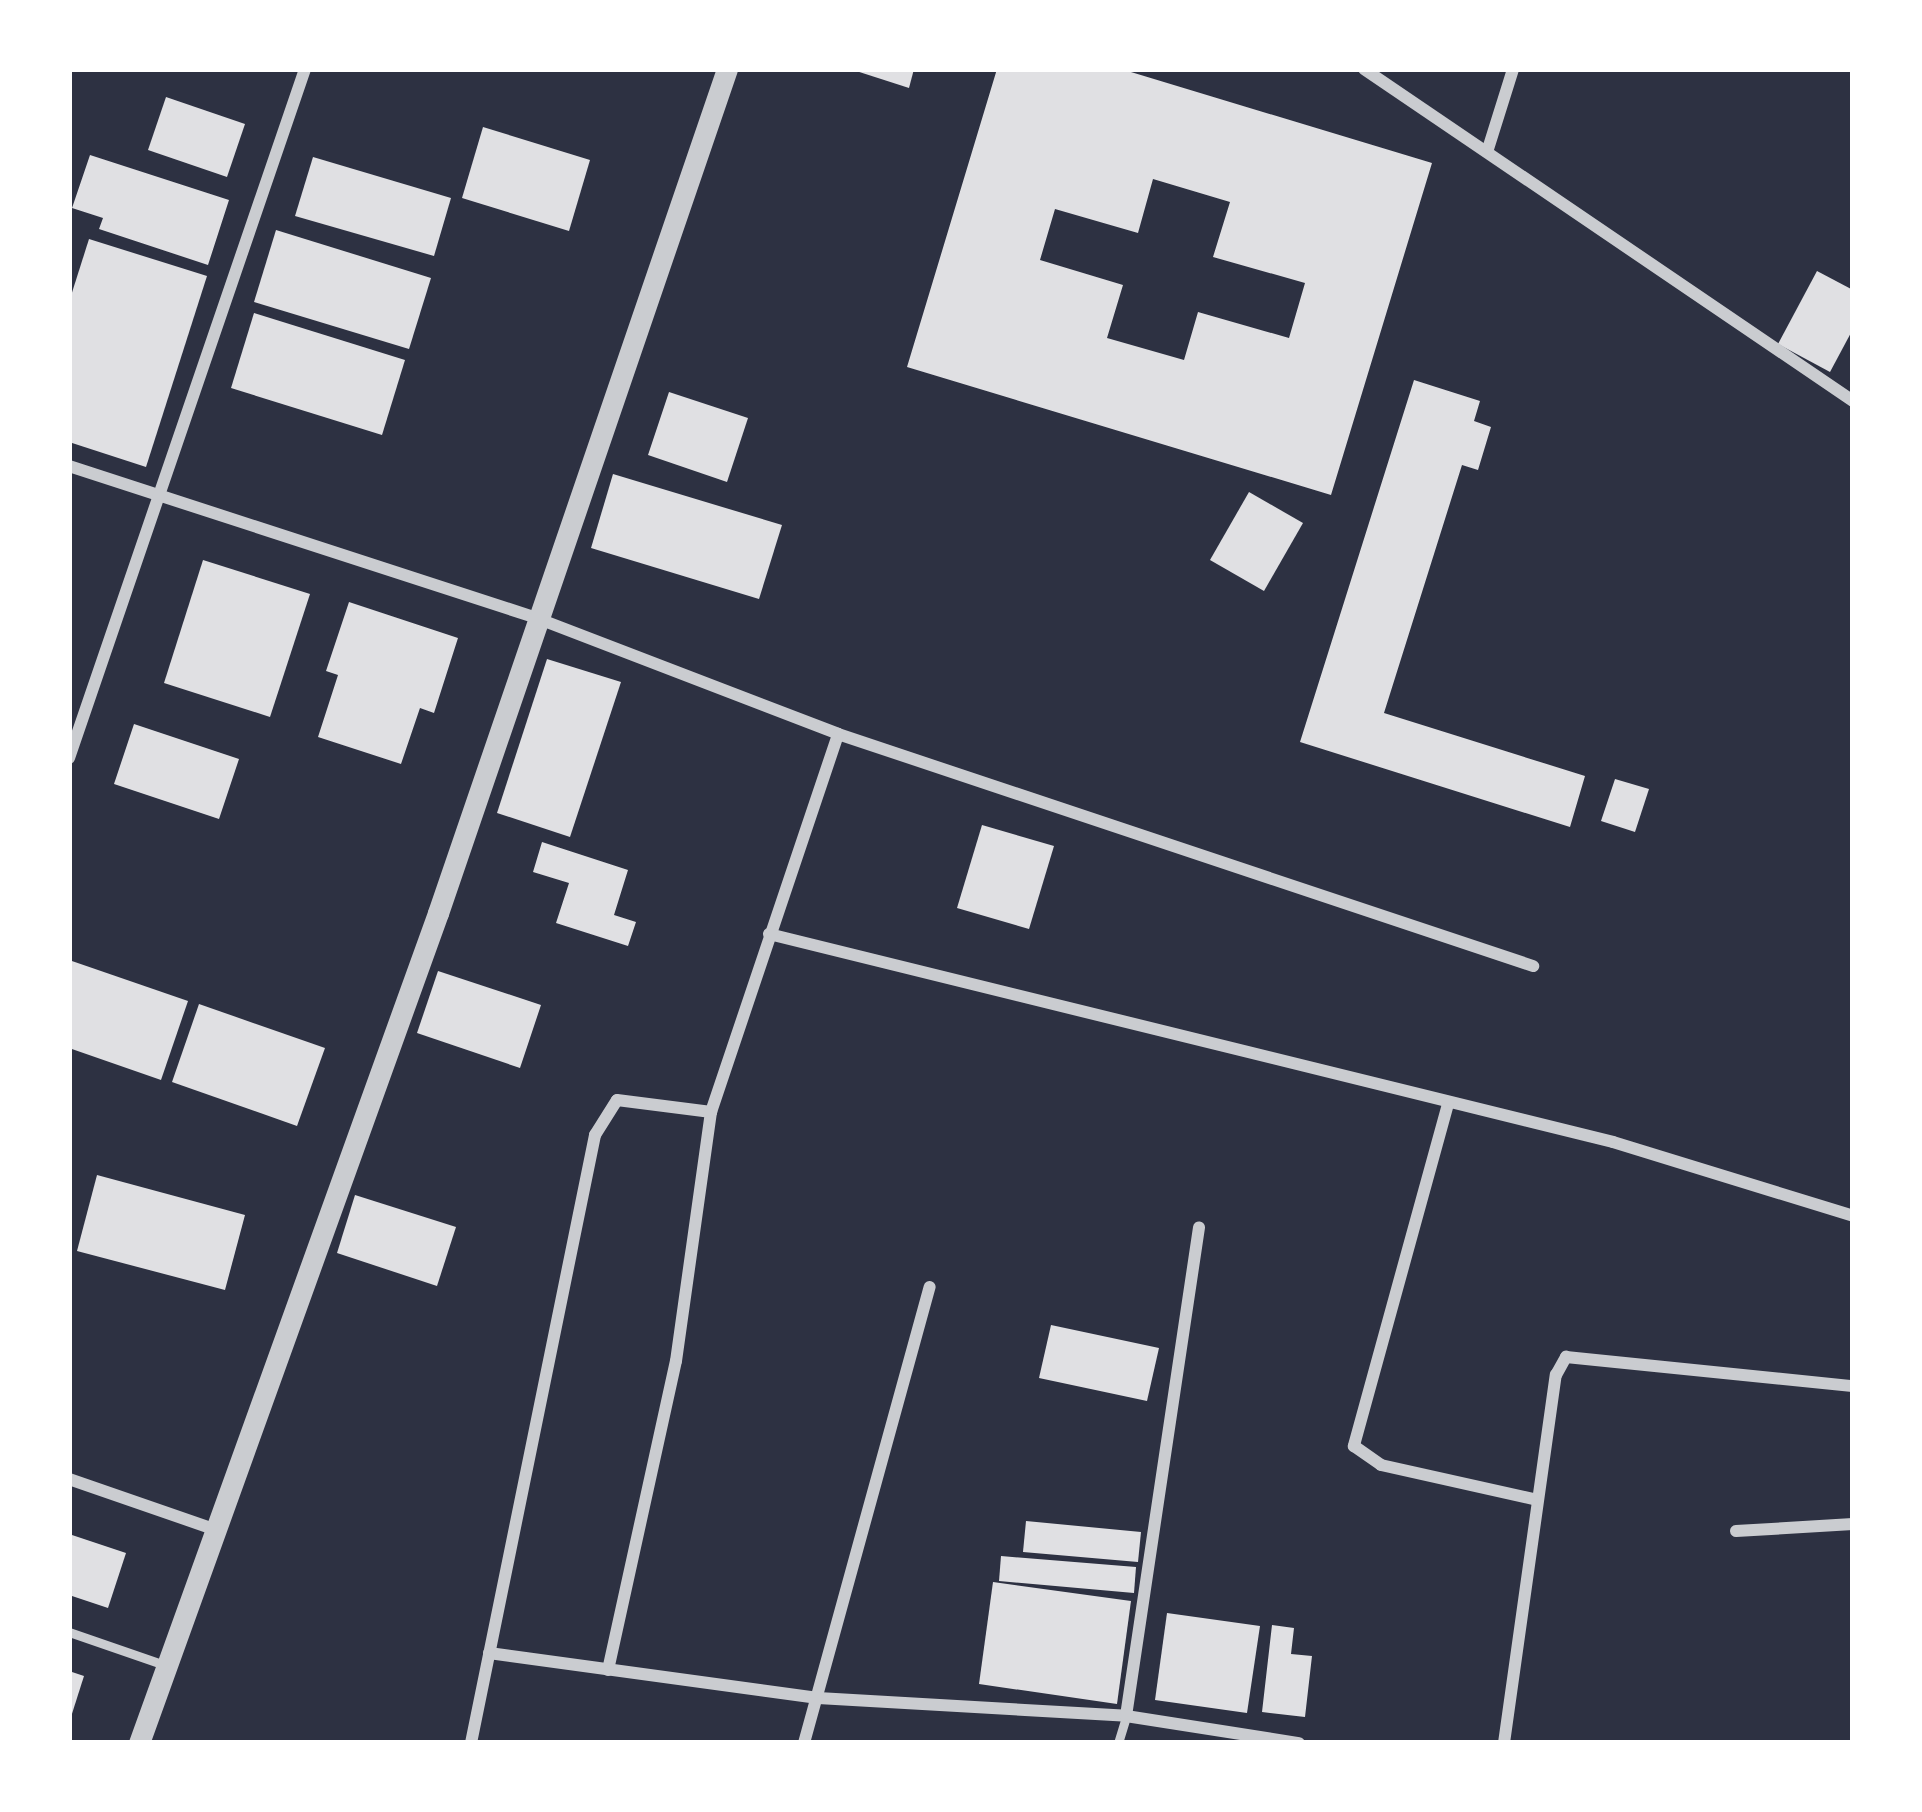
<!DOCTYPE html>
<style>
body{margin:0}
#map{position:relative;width:1922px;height:1812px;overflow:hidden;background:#2d3142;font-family:"Golos Text",sans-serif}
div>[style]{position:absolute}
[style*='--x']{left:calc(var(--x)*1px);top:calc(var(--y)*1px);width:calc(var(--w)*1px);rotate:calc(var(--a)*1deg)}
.building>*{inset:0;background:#e0e0e3}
.service>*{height:9px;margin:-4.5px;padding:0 4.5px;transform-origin:4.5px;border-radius:4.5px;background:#caccd0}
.minor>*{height:12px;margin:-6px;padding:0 6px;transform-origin:6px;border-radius:6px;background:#caccd0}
.tertiary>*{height:21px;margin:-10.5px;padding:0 10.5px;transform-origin:10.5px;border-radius:10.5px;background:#caccd0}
span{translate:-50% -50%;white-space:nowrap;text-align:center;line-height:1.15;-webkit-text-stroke:12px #fff;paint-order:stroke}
.frame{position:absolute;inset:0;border:72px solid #fff;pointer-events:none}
</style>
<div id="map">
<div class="building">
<i style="clip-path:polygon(850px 69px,914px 69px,909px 88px)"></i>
<i style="clip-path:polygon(evenodd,997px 69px,1121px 69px,1432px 163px,1331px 495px,907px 367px,997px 69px,1153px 179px,1230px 202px,1213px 257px,1305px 283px,1289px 338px,1198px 312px,1184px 360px,1107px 338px,1123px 285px,1040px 260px,1055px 209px,1138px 233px,1153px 179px)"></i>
<i style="clip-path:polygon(166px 97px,245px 124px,227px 177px,148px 150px)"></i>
<i style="clip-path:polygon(483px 127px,590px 160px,569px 231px,462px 198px)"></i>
<i style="clip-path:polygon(90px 155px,229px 200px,208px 265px,99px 229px,103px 218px,72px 208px)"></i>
<i style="clip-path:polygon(313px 157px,451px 198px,434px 256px,295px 216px)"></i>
<i style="clip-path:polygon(276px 230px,431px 278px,409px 349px,254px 302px)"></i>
<i style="clip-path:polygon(89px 239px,207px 276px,146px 467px,69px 442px,69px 302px)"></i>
<i style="clip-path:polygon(1817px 271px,1853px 290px,1853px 329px,1830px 372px,1778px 344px)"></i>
<i style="clip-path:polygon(254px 313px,405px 360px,382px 435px,231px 388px)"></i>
<i style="clip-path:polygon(1414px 380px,1480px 401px,1474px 421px,1491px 427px,1478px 470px,1462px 465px,1384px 713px,1585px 776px,1570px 827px,1300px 742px)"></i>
<i style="clip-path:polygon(669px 392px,748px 418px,727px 482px,648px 455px)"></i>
<i style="clip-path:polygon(613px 474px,782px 525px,759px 599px,591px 548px)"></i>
<i style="clip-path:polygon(1249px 492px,1303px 523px,1264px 591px,1210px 560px)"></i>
<i style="clip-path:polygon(203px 560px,310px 594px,270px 717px,164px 683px)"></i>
<i style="clip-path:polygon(349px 602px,458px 638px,434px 713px,420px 708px,401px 764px,318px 737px,338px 675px,326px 671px)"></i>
<i style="clip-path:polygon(547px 659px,621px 682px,570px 837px,497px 813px)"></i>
<i style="clip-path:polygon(134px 724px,239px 759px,219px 819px,114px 784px)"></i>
<i style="clip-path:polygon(1615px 779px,1649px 789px,1635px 832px,1601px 821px)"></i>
<i style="clip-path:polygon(982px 825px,1054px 846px,1029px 929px,957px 908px)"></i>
<i style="clip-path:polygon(542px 842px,628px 870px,614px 915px,636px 922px,628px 946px,556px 923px,569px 883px,533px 872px)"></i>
<i style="clip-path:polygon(69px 960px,188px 1001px,161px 1080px,69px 1048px)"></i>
<i style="clip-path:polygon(438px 971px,541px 1005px,520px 1068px,417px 1033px)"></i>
<i style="clip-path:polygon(199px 1004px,325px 1048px,297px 1126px,172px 1082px)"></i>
<i style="clip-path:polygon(97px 1175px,245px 1215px,225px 1290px,77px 1251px)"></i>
<i style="clip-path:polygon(355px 1195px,456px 1227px,437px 1286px,337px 1253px)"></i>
<i style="clip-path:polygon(1051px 1325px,1159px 1348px,1147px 1401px,1039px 1378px)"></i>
<i style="clip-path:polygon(1026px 1521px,1141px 1532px,1138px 1562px,1023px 1552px)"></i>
<i style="clip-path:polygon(69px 1534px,126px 1553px,108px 1608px,69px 1595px)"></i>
<i style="clip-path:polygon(1001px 1556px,1136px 1567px,1134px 1593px,999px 1581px)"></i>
<i style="clip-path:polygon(993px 1582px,1131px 1601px,1117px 1704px,979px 1684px)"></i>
<i style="clip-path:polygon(1167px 1613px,1260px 1626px,1247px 1713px,1155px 1700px)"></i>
<i style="clip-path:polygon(1272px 1625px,1294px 1628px,1291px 1654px,1312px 1656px,1305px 1717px,1262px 1712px)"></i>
<i style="clip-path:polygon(69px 1671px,84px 1676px,70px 1720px,69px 1720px)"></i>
</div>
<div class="service">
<i style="--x:69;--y:1632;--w:105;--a:19"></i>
<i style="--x:1118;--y:1743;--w:28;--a:-73"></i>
</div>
<div class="minor">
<i style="--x:1364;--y:69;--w:591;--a:34.17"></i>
<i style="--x:1488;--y:149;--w:84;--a:-72.6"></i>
<i style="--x:69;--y:466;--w:494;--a:18"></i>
<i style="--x:539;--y:619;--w:320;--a:21"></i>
<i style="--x:838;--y:734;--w:733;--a:18.46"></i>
<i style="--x:69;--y:758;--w:728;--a:-71.09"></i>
<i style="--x:769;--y:934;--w:869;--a:13.84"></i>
<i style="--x:1613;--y:1142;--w:251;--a:17.1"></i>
<i style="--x:1448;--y:1104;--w:355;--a:105.4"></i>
<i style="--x:1354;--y:1446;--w:33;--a:35"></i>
<i style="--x:1381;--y:1465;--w:160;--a:12.6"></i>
<i style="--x:69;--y:1479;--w:159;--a:19.1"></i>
<i style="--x:1736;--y:1531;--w:117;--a:-3.4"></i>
<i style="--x:489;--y:1653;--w:332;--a:7.8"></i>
<i style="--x:818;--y:1698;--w:309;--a:3.3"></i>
<i style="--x:1126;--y:1716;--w:175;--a:8.9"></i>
<i style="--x:608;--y:1670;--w:316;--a:-77.6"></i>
<i style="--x:676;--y:1361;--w:251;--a:-82"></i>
<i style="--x:711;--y:1112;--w:399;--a:-71.4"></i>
<i style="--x:1126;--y:1716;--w:494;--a:-81.5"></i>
<i style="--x:471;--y:1743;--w:621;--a:-78.47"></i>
<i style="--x:595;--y:1135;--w:41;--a:-57.8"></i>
<i style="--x:617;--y:1100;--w:95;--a:7.3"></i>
<i style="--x:804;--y:1743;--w:473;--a:-74.6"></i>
<i style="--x:1504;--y:1743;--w:372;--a:-82"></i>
<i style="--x:1556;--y:1375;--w:21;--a:-61"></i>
<i style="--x:1566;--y:1357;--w:288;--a:5.8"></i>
</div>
<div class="tertiary">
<i style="--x:139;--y:1743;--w:882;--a:-70.19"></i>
<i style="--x:438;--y:913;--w:892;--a:-71.1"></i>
</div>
<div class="frame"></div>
</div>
